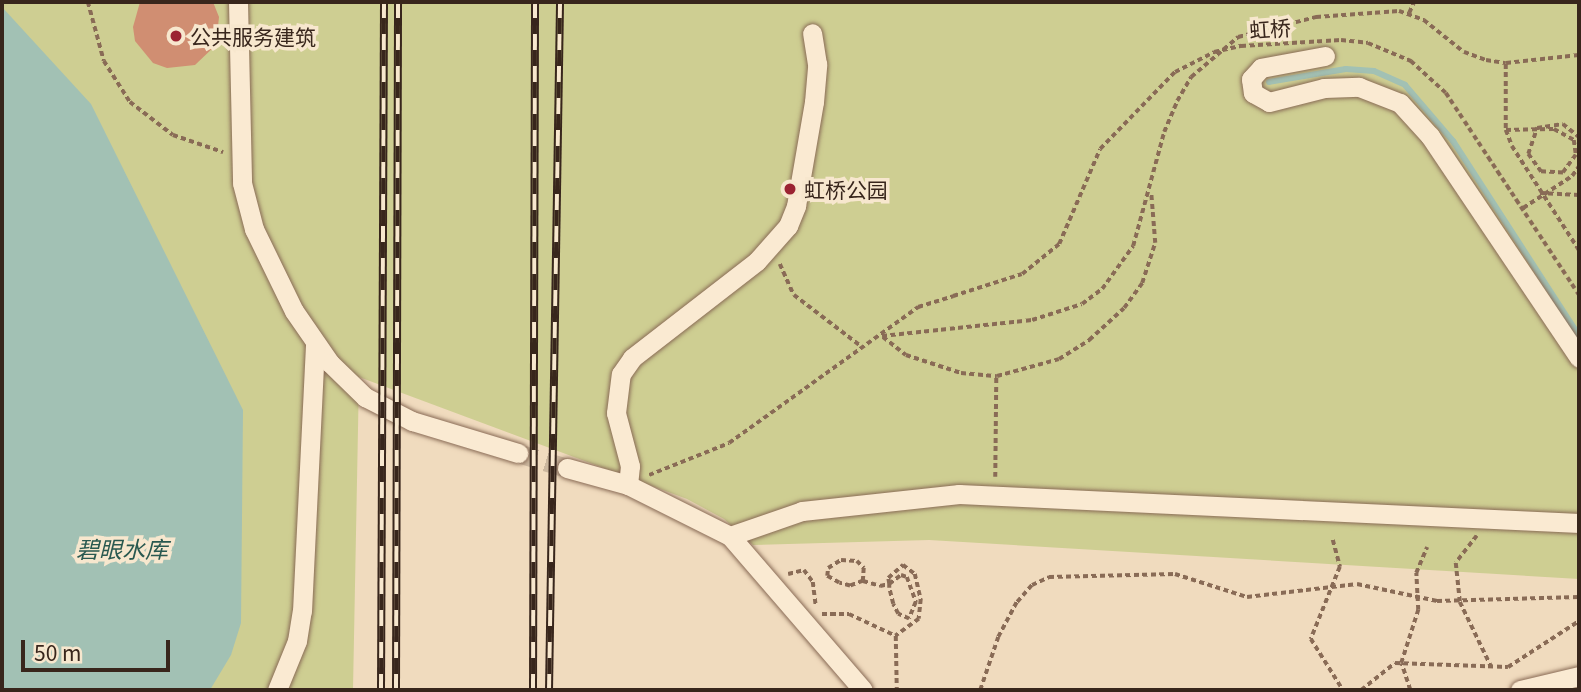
<!DOCTYPE html>
<meta charset="utf-8">
<style>
body{margin:0}
#map{position:relative;width:1581px;height:692px;overflow:hidden;background:#f0dbbe;font-family:Georgia,"Noto Sans SC",serif}
div>[style]{position:absolute}
[style*='--x']{left:calc(var(--x)*1px);top:calc(var(--y)*1px);width:calc(var(--w)*1px);rotate:calc(var(--a)*1deg)}
.green>*{inset:0;background:#cece92}
.water>*{inset:0;background:#a2c1b4}
.stream>*{height:6px;margin:-3px;padding:0 3px;transform-origin:3px;border-radius:3px;background:#a2c1b4}
.building>*{inset:0;background:#d08e72}
.minor-tunnel>*{height:19px;margin-top:-9.5px;transform-origin:0;background:repeating-linear-gradient(90deg,#cbb79e 0 19px,transparent 0 29px)}
.path>*{height:3.5px;margin-top:-1.75px;transform-origin:0;background:repeating-linear-gradient(90deg,#896b56 0 5px,transparent 0 8.5px)}
.roads{filter:drop-shadow(0 0 2px #896b56) drop-shadow(0 0 2px #896b56)}
.minor>*{height:19px;margin:-9.5px;padding:0 9.5px;transform-origin:9.5px;border-radius:9.5px;background:#faead2}
.rail>*{height:8px;margin-top:-4px;transform-origin:0;background:repeating-linear-gradient(90deg,#f7e7ce 0 16px,#38261c 0 32px);box-sizing:border-box;border-block:2px solid #38261c}
.path-bridge>*{height:3.5px;margin-top:-1.75px;transform-origin:0;background:repeating-linear-gradient(90deg,#896b56 0 5px,transparent 0 8.5px)}
.dots>*{width:19px;height:19px;translate:-50% -50%;box-sizing:border-box;border:4px solid #f7e7ce;border-radius:50%}
span{translate:-50% -50%;white-space:nowrap;text-align:center;line-height:1.15;-webkit-text-stroke:7px #f7e7ce;paint-order:stroke}
.street-label{font-size:21px;color:#38261c}
.poi-label{font-size:21px;color:#38261c}
.left{translate:0 -50%;text-align:left}
.water-label{font-size:23px;color:#2a5950;font-style:italic}
.frame{position:absolute;inset:0;border:4px solid #38261c;pointer-events:none}
.scale{position:absolute;left:21px;top:640px;width:149px;height:32px;box-sizing:border-box;border:4px solid #38261c;border-top:0;padding-left:9px;font-size:21px;line-height:24px;white-space:nowrap;color:#38261c;-webkit-text-stroke:5px #f7e7ce;paint-order:stroke}
</style>
<div id="map">
<div class="green">
<i style="clip-path:polygon(2px 2px,1579px 2px,1579px 579px,929px 540px,753px 545px,724px 519px,687px 499px,359px 377px,353px 690px,2px 690px)"></i>
</div>
<div class="water">
<i style="clip-path:polygon(2px 7px,91px 104px,243px 410px,241px 623px,231px 655px,210px 690px,2px 690px)"></i>
</div>
<div class="stream">
<i style="--x:1269;--y:82;--w:78;--a:-9.6"></i>
<i style="--x:1346;--y:69;--w:28;--a:4"></i>
<i style="--x:1374;--y:71;--w:34;--a:24"></i>
<i style="--x:1405;--y:85;--w:74;--a:49.4"></i>
<i style="--x:1453;--y:141;--w:232;--a:57.1"></i>
</div>
<div class="building">
<i style="clip-path:polygon(140px 2px,213px 2px,219px 17px,216px 45px,195px 65px,167px 68px,153px 63px,135px 41px,133px 27px)"></i>
</div>
<div class="minor-tunnel">
<i style="--x:518;--y:453;--w:51;--a:17"></i>
</div>
<div class="path">
<i style="--x:88;--y:2;--w:61;--a:74.8"></i>
<i style="--x:104;--y:61;--w:49;--a:57.6"></i>
<i style="--x:130;--y:102;--w:54;--a:37.5"></i>
<i style="--x:173;--y:135;--w:53;--a:18.8"></i>
<i style="--x:1409;--y:13;--w:12;--a:-66"></i>
<i style="--x:1506;--y:64;--w:66;--a:90"></i>
<i style="--x:1506;--y:130;--w:17;--a:69"></i>
<i style="--x:1512;--y:146;--w:124;--a:57.2"></i>
<i style="--x:1506;--y:130;--w:48;--a:-1.2"></i>
<i style="--x:1540;--y:193;--w:39;--a:3"></i>
<i style="--x:780;--y:264;--w:34;--a:66"></i>
<i style="--x:794;--y:295;--w:86;--a:37.4"></i>
<i style="--x:882;--y:336;--w:151;--a:-6.1"></i>
<i style="--x:1032;--y:320;--w:52;--a:-17.7"></i>
<i style="--x:1082;--y:304;--w:25;--a:-37"></i>
<i style="--x:1102;--y:289;--w:53;--a:-54.2"></i>
<i style="--x:1133;--y:246;--w:118;--a:-74.8"></i>
<i style="--x:1164;--y:132;--w:34;--a:-67"></i>
<i style="--x:1177;--y:101;--w:28;--a:-60"></i>
<i style="--x:1191;--y:77;--w:62;--a:-40.4"></i>
<i style="--x:1238;--y:37;--w:81;--a:-14.4"></i>
<i style="--x:1316;--y:17;--w:83;--a:-4.1"></i>
<i style="--x:1399;--y:11;--w:27;--a:20"></i>
<i style="--x:1424;--y:20;--w:51;--a:38.7"></i>
<i style="--x:1464;--y:52;--w:23;--a:20"></i>
<i style="--x:1486;--y:60;--w:20;--a:9"></i>
<i style="--x:1506;--y:63;--w:73;--a:-6.3"></i>
<i style="--x:883;--y:337;--w:29;--a:38"></i>
<i style="--x:906;--y:355;--w:58;--a:18.1"></i>
<i style="--x:961;--y:373;--w:36;--a:5"></i>
<i style="--x:997;--y:376;--w:64;--a:-15.3"></i>
<i style="--x:1059;--y:359;--w:36;--a:-32"></i>
<i style="--x:1089;--y:340;--w:47;--a:-42.4"></i>
<i style="--x:1124;--y:308;--w:31;--a:-54"></i>
<i style="--x:1142;--y:283;--w:42;--a:-72"></i>
<i style="--x:1155;--y:243;--w:50;--a:-94.6"></i>
<i style="--x:649;--y:475;--w:86;--a:-21.8"></i>
<i style="--x:729;--y:443;--w:233;--a:-35.7"></i>
<i style="--x:918;--y:307;--w:37;--a:-17"></i>
<i style="--x:995;--y:477;--w:101;--a:-89.4"></i>
<i style="--x:1477;--y:536;--w:34;--a:128"></i>
<i style="--x:1456;--y:563;--w:39;--a:84"></i>
<i style="--x:1460;--y:602;--w:71;--a:64.2"></i>
<i style="--x:1333;--y:540;--w:28;--a:75"></i>
<i style="--x:1340;--y:567;--w:78;--a:111.9"></i>
<i style="--x:1311;--y:639;--w:60;--a:57.9"></i>
<i style="--x:788;--y:574;--w:16;--a:-14"></i>
<i style="--x:804;--y:570;--w:15;--a:53"></i>
<i style="--x:813;--y:582;--w:23;--a:83"></i>
<i style="--x:863;--y:581;--w:14;--a:159"></i>
<i style="--x:850;--y:586;--w:11;--a:-165"></i>
<i style="--x:839;--y:583;--w:14;--a:-150"></i>
<i style="--x:827;--y:576;--w:8;--a:-83"></i>
<i style="--x:828;--y:568;--w:15;--a:-32"></i>
<i style="--x:841;--y:560;--w:16;--a:4"></i>
<i style="--x:857;--y:561;--w:10;--a:45"></i>
<i style="--x:864;--y:568;--w:13;--a:94"></i>
<i style="--x:863;--y:581;--w:18;--a:16"></i>
<i style="--x:880;--y:586;--w:9;--a:-13"></i>
<i style="--x:889;--y:584;--w:15;--a:-37"></i>
<i style="--x:901;--y:575;--w:6;--a:18"></i>
<i style="--x:907;--y:577;--w:27;--a:70"></i>
<i style="--x:916;--y:602;--w:18;--a:112"></i>
<i style="--x:909;--y:619;--w:12;--a:-156"></i>
<i style="--x:898;--y:614;--w:11;--a:-117"></i>
<i style="--x:893;--y:604;--w:16;--a:-104"></i>
<i style="--x:889;--y:588;--w:4;--a:-90"></i>
<i style="--x:889;--y:584;--w:6;--a:-99"></i>
<i style="--x:888;--y:578;--w:20;--a:-41"></i>
<i style="--x:903;--y:565;--w:15;--a:37"></i>
<i style="--x:915;--y:574;--w:26;--a:77"></i>
<i style="--x:921;--y:599;--w:20;--a:96"></i>
<i style="--x:919;--y:619;--w:29;--a:144"></i>
<i style="--x:822;--y:614;--w:27;--a:0"></i>
<i style="--x:849;--y:614;--w:52;--a:25.1"></i>
<i style="--x:896;--y:636;--w:54;--a:88.9"></i>
<i style="--x:980;--y:690;--w:56;--a:-71.2"></i>
<i style="--x:998;--y:637;--w:40;--a:-62"></i>
<i style="--x:1017;--y:602;--w:23;--a:-49"></i>
<i style="--x:1032;--y:585;--w:19;--a:-25"></i>
<i style="--x:1049;--y:577;--w:126;--a:-1.4"></i>
<i style="--x:1175;--y:574;--w:76;--a:17.7"></i>
<i style="--x:1247;--y:597;--w:111;--a:-6.7"></i>
<i style="--x:1357;--y:584;--w:82;--a:12"></i>
<i style="--x:1437;--y:601;--w:142;--a:-1.6"></i>
<i style="--x:1361;--y:690;--w:43;--a:-38.5"></i>
<i style="--x:1395;--y:663;--w:113;--a:2"></i>
<i style="--x:1508;--y:667;--w:85;--a:-32.9"></i>
<i style="--x:1410;--y:690;--w:28;--a:-108"></i>
<i style="--x:1401;--y:663;--w:56;--a:-72.2"></i>
<i style="--x:1418;--y:610;--w:37;--a:-93"></i>
<i style="--x:1416;--y:573;--w:28;--a:-67"></i>
</div>
<div class="roads">
<div class="minor">
<i style="--x:238;--y:2;--w:181;--a:88.7"></i>
<i style="--x:242;--y:183;--w:48;--a:75.4"></i>
<i style="--x:254;--y:229;--w:91;--a:64"></i>
<i style="--x:294;--y:311;--w:63;--a:55.3"></i>
<i style="--x:330;--y:363;--w:49;--a:44.2"></i>
<i style="--x:365;--y:397;--w:53;--a:27.1"></i>
<i style="--x:412;--y:421;--w:111;--a:16.8"></i>
<i style="--x:1325;--y:56;--w:65;--a:169.4"></i>
<i style="--x:1261;--y:68;--w:15;--a:132"></i>
<i style="--x:1251;--y:79;--w:14;--a:82"></i>
<i style="--x:1253;--y:93;--w:18;--a:29"></i>
<i style="--x:1269;--y:102;--w:57;--a:-14.3"></i>
<i style="--x:1324;--y:88;--w:35;--a:-2"></i>
<i style="--x:1359;--y:87;--w:44;--a:21.3"></i>
<i style="--x:1400;--y:103;--w:45;--a:47.7"></i>
<i style="--x:1430;--y:136;--w:267;--a:56.1"></i>
<i style="--x:567;--y:468;--w:63;--a:15.6"></i>
<i style="--x:628;--y:485;--w:114;--a:26.6"></i>
<i style="--x:730;--y:536;--w:203;--a:49.2"></i>
<i style="--x:628;--y:485;--w:19;--a:-84"></i>
<i style="--x:630;--y:466;--w:55;--a:-104.8"></i>
<i style="--x:616;--y:413;--w:39;--a:-83"></i>
<i style="--x:621;--y:374;--w:19;--a:-55"></i>
<i style="--x:632;--y:358;--w:158;--a:-37.8"></i>
<i style="--x:757;--y:261;--w:47;--a:-48.5"></i>
<i style="--x:788;--y:226;--w:22;--a:-68"></i>
<i style="--x:796;--y:206;--w:106;--a:-80.2"></i>
<i style="--x:814;--y:102;--w:38;--a:-85"></i>
<i style="--x:817;--y:64;--w:31;--a:-99"></i>
<i style="--x:730;--y:536;--w:76;--a:-19.1"></i>
<i style="--x:802;--y:511;--w:158;--a:-6.2"></i>
<i style="--x:959;--y:494;--w:621;--a:2.68"></i>
<i style="--x:277;--y:690;--w:53;--a:-67.8"></i>
<i style="--x:297;--y:641;--w:30;--a:-81"></i>
<i style="--x:302;--y:611;--w:268;--a:-87.2"></i>
<i style="--x:1520;--y:690;--w:61;--a:-13.3"></i>
</div>
</div>
<div class="rail">
<i style="--x:381;--y:690;--w:688;--a:-89.75"></i>
<i style="--x:396;--y:690;--w:688;--a:-89.83"></i>
<i style="--x:533;--y:690;--w:688;--a:-89.83"></i>
<i style="--x:549;--y:690;--w:688;--a:-89.08"></i>
</div>
<div class="path-bridge">
<i style="--x:1554;--y:129;--w:23;--a:29"></i>
<i style="--x:1574;--y:140;--w:15;--a:82"></i>
<i style="--x:1576;--y:155;--w:22;--a:126"></i>
<i style="--x:1563;--y:173;--w:22;--a:-177"></i>
<i style="--x:1541;--y:172;--w:22;--a:-126"></i>
<i style="--x:1528;--y:154;--w:28;--a:-71"></i>
<i style="--x:1537;--y:128;--w:26;--a:-9"></i>
<i style="--x:1563;--y:124;--w:21;--a:39"></i>
<i style="--x:1523;--y:208;--w:59;--a:-33.1"></i>
<i style="--x:1572;--y:176;--w:12;--a:-55"></i>
<i style="--x:953;--y:296;--w:72;--a:-17.7"></i>
<i style="--x:1022;--y:274;--w:48;--a:-39"></i>
<i style="--x:1059;--y:244;--w:103;--a:-66.7"></i>
<i style="--x:1100;--y:149;--w:107;--a:-45.8"></i>
<i style="--x:1175;--y:72;--w:44;--a:-27.1"></i>
<i style="--x:1214;--y:52;--w:28;--a:-13"></i>
<i style="--x:1241;--y:46;--w:100;--a:-3.4"></i>
<i style="--x:1341;--y:40;--w:27;--a:6"></i>
<i style="--x:1368;--y:43;--w:47;--a:22.7"></i>
<i style="--x:1411;--y:61;--w:47;--a:42.4"></i>
<i style="--x:1446;--y:93;--w:242;--a:56.6"></i>
</div>
<div class="dots">
<i style="left:176px;top:36px;background:#9b2332"></i>
<i style="left:790px;top:189px;background:#9b2332"></i>
</div>
<div class="street-label">
<span style="left:1270px;top:28px;rotate:-4deg">虹桥</span>
</div>
<div class="poi-label">
<span class="left" style="left:190px;top:36px">公共服务建筑</span>
<span class="left" style="left:804px;top:189px">虹桥公园</span>
</div>
<div class="water-label">
<span style="left:122px;top:548px">碧眼水库</span>
</div>
<div class="frame"></div>
<div class="scale">50 m</div>
</div>
